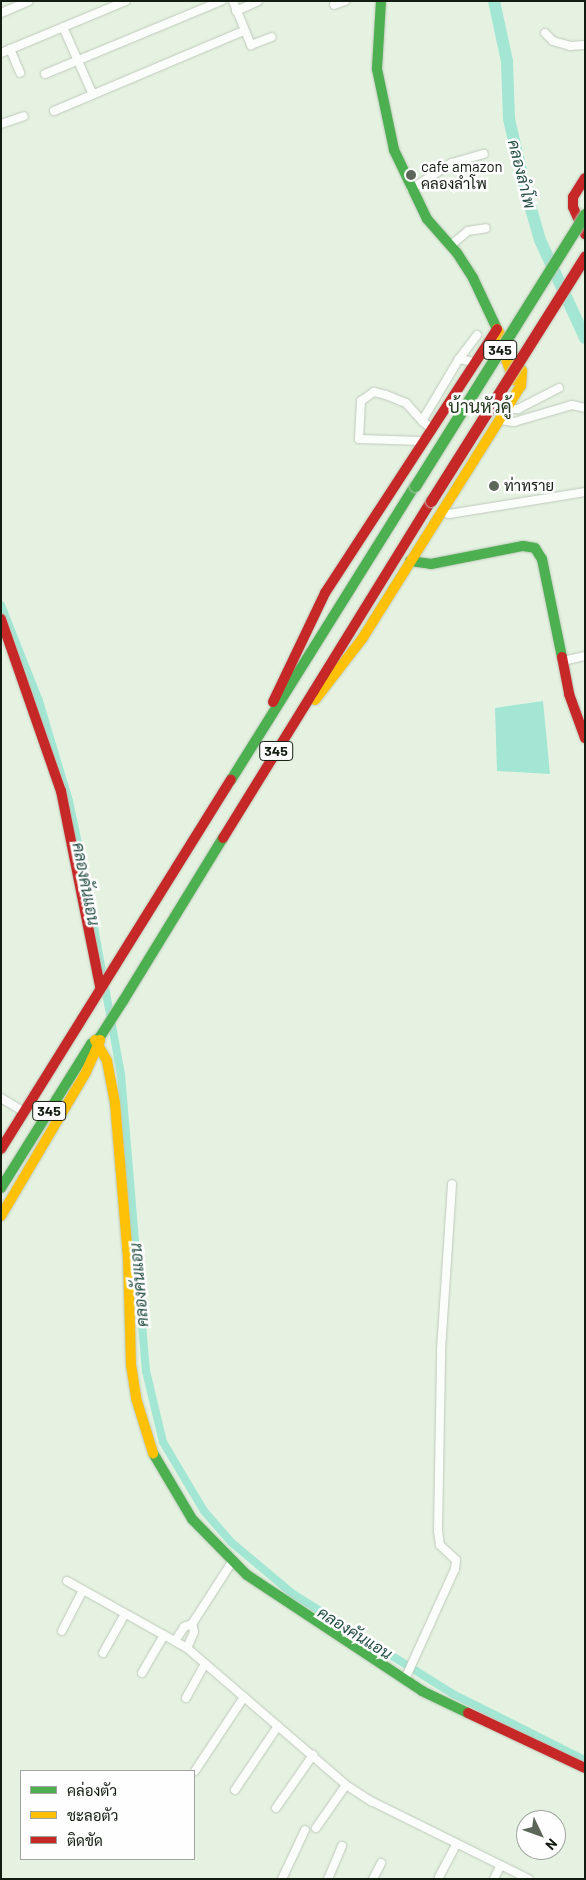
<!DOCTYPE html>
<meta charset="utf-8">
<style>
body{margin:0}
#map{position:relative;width:586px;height:1880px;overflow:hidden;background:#e5f2e1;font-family:Barlow,Sarabun,sans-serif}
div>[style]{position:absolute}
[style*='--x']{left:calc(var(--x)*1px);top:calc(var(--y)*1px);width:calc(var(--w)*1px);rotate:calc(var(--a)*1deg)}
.water>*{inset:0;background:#a3e6d3}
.canal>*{height:8px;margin:-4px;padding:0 4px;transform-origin:4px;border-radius:4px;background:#a3e6d3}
.river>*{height:12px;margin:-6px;padding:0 6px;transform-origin:6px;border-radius:6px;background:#a3e6d3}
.roads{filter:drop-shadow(0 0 1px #bfc9bc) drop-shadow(0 0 1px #bfc9bc)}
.street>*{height:8px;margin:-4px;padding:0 4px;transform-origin:4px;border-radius:4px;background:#fbfdfa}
.fast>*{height:10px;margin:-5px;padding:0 5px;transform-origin:5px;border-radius:5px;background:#4caf50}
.slow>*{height:10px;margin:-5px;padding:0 5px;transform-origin:5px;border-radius:5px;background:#ffc107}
.jam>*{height:10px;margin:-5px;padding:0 5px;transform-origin:5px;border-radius:5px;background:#c62828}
.bridges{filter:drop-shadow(0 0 1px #bfc9bc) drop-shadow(0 0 1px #bfc9bc)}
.fast-bridge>*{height:11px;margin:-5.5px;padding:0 5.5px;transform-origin:5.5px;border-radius:5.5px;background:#4caf50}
.jam-bridge>*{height:11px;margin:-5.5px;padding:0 5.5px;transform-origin:5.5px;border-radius:5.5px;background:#c62828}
.dots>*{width:14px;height:14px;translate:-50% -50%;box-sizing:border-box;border:2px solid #fefefe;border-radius:50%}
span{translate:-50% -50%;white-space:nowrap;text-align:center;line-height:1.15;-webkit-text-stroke:5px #fefefe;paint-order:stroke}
.shield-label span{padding:1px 4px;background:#fefefe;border:1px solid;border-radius:4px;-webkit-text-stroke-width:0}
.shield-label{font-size:14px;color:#131c11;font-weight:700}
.poi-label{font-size:15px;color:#131c11}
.left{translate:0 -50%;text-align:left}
.water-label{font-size:16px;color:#244d44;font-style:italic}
.quarter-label{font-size:18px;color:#283b22}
.frame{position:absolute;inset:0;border:2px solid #131c11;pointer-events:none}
.legend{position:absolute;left:20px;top:1770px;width:175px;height:90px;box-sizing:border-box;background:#fefefe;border:1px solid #a0a49f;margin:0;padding:6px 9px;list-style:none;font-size:15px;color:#131c11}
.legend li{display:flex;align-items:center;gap:10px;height:25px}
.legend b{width:25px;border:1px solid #a0a49f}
.north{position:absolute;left:516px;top:1810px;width:50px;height:50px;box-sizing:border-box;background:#fefefe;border:1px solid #a0a49f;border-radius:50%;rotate:132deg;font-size:14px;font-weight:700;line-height:20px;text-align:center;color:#131c11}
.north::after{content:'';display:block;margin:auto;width:18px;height:22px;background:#5c675a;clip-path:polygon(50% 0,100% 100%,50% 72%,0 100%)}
</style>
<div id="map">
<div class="water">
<i style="clip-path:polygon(543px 701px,550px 774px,497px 771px,495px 708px)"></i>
</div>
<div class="canal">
<i style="--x:1;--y:605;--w:103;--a:68.4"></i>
<i style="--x:39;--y:701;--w:104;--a:73.3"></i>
<i style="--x:69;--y:801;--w:62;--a:78"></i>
<i style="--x:82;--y:862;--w:216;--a:79.6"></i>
<i style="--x:121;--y:1074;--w:298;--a:85.2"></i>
<i style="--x:146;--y:1371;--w:73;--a:76.5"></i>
<i style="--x:163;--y:1442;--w:80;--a:59.3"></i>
<i style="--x:204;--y:1511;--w:41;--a:48.9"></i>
<i style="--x:231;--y:1542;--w:81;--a:40"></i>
<i style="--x:293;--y:1594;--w:189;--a:32"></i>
<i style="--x:453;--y:1694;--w:148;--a:26.6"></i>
</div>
<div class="river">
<i style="--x:494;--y:1;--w:61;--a:77.8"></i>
<i style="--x:507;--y:61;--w:58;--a:88"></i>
<i style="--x:509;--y:119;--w:71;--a:76.9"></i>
<i style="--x:525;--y:188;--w:54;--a:73.9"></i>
<i style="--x:540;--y:240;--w:108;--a:65.3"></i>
</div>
<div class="roads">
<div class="street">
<i style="--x:233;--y:1;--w:48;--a:67.8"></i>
<i style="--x:251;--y:45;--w:22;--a:-21"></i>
<i style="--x:334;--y:5;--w:12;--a:-20"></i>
<i style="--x:236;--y:11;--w:24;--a:-24"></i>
<i style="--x:1;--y:13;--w:30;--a:-23"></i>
<i style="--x:63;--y:27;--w:74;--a:66.2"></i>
<i style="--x:545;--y:33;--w:11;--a:45"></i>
<i style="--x:553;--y:41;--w:18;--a:16"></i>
<i style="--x:570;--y:46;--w:15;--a:-4"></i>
<i style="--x:10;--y:49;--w:26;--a:67"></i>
<i style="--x:1;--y:53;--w:135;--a:-22.6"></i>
<i style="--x:45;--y:74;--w:191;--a:-22.5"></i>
<i style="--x:54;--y:111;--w:205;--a:-22.9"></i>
<i style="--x:1;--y:124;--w:24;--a:-19"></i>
<i style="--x:411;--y:189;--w:49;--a:-32.4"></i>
<i style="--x:452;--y:163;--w:33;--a:-16"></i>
<i style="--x:450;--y:246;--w:23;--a:-40"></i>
<i style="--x:468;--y:231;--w:18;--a:-9"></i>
<i style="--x:459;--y:359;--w:30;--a:-53"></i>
<i style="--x:508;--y:409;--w:10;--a:0"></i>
<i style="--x:518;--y:409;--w:46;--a:-27.1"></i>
<i style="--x:501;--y:420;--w:13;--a:9"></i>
<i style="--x:514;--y:422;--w:60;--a:-16.3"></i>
<i style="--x:572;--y:405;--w:13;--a:13"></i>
<i style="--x:431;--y:428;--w:11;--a:-142"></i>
<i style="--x:422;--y:421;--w:72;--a:-59.2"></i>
<i style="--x:459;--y:359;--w:15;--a:11"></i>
<i style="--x:422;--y:441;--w:63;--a:-178.2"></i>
<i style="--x:359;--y:439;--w:38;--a:-87"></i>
<i style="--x:361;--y:401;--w:16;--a:-35"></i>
<i style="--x:374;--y:392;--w:12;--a:14"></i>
<i style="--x:386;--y:395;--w:22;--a:22"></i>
<i style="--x:406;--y:403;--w:24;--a:48"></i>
<i style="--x:443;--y:511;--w:7;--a:27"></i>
<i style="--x:449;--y:514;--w:138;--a:-9.2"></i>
<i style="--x:563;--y:661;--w:23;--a:-13"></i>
<i style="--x:1;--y:1098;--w:27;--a:31"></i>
<i style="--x:67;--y:1581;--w:137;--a:29.2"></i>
<i style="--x:187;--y:1648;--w:210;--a:40.7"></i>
<i style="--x:346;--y:1785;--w:30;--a:33"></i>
<i style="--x:371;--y:1801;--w:176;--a:26.3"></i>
<i style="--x:62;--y:1631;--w:46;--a:-62.9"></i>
<i style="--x:175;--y:1641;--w:17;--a:-57"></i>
<i style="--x:184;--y:1627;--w:9;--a:-21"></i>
<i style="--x:187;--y:1648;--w:17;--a:-66"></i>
<i style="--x:194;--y:1632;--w:8;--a:-104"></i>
<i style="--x:192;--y:1624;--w:74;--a:-57.2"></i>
<i style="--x:103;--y:1653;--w:45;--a:-60.6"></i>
<i style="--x:142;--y:1673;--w:44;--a:-59.9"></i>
<i style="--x:405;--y:1679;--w:121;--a:-65.6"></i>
<i style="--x:455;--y:1569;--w:9;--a:-84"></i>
<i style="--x:456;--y:1560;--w:22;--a:-137"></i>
<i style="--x:440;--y:1545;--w:15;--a:-98"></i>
<i style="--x:438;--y:1530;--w:180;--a:-89"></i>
<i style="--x:441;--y:1350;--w:166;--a:-86.2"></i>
<i style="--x:186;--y:1698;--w:39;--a:-61"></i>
<i style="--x:195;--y:1771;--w:89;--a:-56.5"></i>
<i style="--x:235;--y:1790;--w:77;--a:-56.1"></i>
<i style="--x:276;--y:1808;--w:65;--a:-55.1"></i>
<i style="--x:316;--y:1828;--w:52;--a:-55.1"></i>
<i style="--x:439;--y:1877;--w:36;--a:-62"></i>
<i style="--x:282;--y:1879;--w:54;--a:-64.9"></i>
<i style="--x:328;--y:1879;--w:36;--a:-67"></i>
<i style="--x:373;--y:1879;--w:18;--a:-63"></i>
<i style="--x:494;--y:1879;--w:14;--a:-65"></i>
</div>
<div class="fast">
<i style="--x:381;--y:1;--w:68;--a:93.4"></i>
<i style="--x:377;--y:69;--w:83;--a:78.1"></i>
<i style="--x:394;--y:150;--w:76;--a:64.4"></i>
<i style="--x:427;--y:219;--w:45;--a:48.6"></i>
<i style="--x:457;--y:253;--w:30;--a:57"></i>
<i style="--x:473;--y:278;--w:56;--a:64.8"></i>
<i style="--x:410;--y:561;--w:21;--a:8"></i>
<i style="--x:431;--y:564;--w:94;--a:-11.1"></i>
<i style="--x:523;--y:546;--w:12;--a:9"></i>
<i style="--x:535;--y:548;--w:13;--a:58"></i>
<i style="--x:542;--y:559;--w:100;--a:78.5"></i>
<i style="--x:231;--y:780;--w:347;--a:-58"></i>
<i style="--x:1;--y:1188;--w:170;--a:-58"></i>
<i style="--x:91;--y:1044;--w:11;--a:-38"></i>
<i style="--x:100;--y:1037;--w:43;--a:-57.4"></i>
<i style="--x:123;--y:1001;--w:191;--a:-58.5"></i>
<i style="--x:153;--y:1453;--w:77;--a:59.4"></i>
<i style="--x:192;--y:1519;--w:78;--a:45.5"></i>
<i style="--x:247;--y:1575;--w:210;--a:33.5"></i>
<i style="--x:422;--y:1691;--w:51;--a:25.6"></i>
</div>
<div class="slow">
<i style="--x:499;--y:342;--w:41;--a:68.5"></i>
<i style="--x:315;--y:700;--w:77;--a:-52.4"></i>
<i style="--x:362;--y:639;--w:299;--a:-57.9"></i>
<i style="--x:521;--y:386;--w:15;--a:-86"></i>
<i style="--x:522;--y:371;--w:49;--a:-120.8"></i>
<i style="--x:95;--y:1040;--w:24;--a:60"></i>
<i style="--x:107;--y:1061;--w:43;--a:79.2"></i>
<i style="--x:115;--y:1103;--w:155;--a:85.2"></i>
<i style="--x:128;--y:1257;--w:108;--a:88.4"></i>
<i style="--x:131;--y:1365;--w:33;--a:81"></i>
<i style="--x:136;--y:1398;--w:58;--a:72.8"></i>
<i style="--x:1;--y:1216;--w:167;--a:-59.4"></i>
<i style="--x:86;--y:1072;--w:35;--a:-66"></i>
</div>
<div class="jam">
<i style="--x:585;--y:178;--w:22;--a:122"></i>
<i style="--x:573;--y:197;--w:10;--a:90"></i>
<i style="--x:573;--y:207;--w:30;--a:66"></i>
<i style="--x:1;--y:619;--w:182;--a:70.8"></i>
<i style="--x:61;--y:791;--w:200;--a:78.7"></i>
<i style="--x:562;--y:657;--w:38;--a:79"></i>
<i style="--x:569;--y:694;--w:47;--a:70"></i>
<i style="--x:273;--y:702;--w:121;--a:-64.5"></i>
<i style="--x:325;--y:593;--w:315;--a:-56.9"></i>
<i style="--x:223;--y:838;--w:396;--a:-58.3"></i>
<i style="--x:1;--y:1149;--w:435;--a:-58.1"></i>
<i style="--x:468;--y:1713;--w:129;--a:25.2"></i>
</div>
</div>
<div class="bridges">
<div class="fast-bridge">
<i style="--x:415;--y:486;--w:321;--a:-58"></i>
</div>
<div class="jam-bridge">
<i style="--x:431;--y:501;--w:289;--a:-57.8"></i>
</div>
</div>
<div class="dots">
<i style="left:411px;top:175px;background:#5c675a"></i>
<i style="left:494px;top:486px;background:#5c675a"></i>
</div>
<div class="shield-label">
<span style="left:500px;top:350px">345</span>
<span style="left:276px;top:751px">345</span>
<span style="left:49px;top:1111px">345</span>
</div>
<div class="poi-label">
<span class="left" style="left:421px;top:175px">cafe amazon<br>คลองลำโพ</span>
<span class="left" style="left:504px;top:486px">ท่าทราย</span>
</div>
<div class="water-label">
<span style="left:522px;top:174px;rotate:76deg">คลองลำโพ</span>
<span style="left:86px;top:884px;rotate:79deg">คลองคันแอน</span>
<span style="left:139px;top:1285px;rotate:-95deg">คลองคันแอน</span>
<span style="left:355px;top:1633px;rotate:32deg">คลองคันแอน</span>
</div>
<div class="quarter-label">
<span style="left:480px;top:406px">บ้านหัวคู้</span>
</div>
<div class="frame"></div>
<ul class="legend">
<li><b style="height:6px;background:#4caf50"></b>คล่องตัว</li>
<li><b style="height:6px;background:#ffc107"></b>ชะลอตัว</li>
<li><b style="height:6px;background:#c62828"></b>ติดขัด</li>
</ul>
<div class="north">N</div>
</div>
